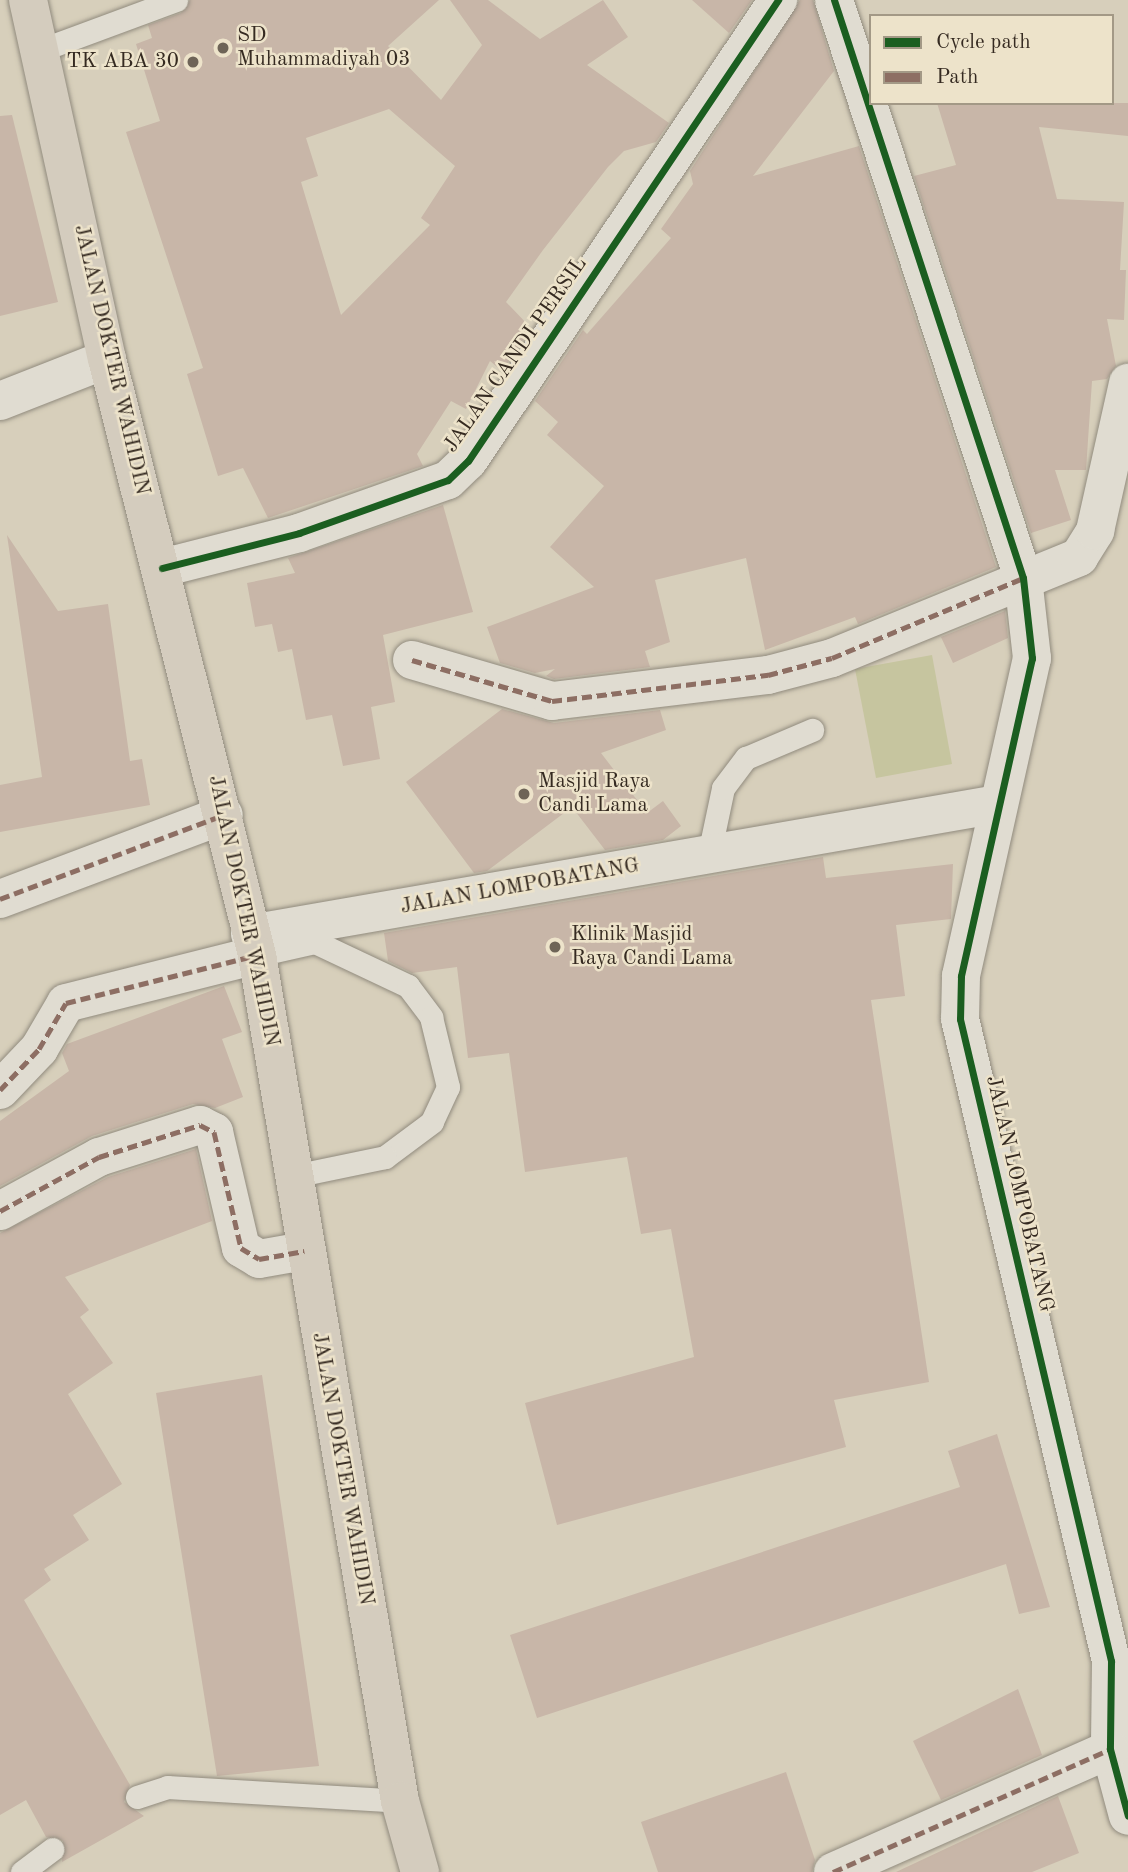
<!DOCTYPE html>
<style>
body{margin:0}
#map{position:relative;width:1128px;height:1872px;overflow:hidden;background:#d7cfbb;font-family:"Old Standard TT",serif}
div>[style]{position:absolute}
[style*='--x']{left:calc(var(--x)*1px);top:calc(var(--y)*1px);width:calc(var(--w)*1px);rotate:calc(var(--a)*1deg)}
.green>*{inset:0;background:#c6c59f}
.building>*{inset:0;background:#c8b6a8}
.roads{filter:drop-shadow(0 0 2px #918b7e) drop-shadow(0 0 2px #918b7e)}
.service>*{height:23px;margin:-11.5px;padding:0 11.5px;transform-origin:11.5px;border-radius:11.5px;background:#e0dcd1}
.minor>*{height:38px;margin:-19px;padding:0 19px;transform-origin:19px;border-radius:19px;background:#e0dcd1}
.trunk>*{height:38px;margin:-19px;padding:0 19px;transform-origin:19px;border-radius:19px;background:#d4ccbe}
.quiet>*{height:5px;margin-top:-2.5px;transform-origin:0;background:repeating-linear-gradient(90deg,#8d6e63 0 10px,transparent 0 15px)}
.cycleway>*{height:7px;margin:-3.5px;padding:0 3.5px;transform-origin:3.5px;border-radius:3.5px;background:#1b5e20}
.dots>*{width:19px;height:19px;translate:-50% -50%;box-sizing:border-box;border:4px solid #ede3ca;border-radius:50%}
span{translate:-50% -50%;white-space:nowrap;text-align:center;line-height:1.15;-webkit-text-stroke:5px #ede3ca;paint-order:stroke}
.poi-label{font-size:21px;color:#352a21}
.left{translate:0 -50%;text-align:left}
.right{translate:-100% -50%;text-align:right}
.street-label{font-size:21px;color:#352a21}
.legend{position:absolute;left:869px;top:14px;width:245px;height:91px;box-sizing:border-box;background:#ede3ca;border:2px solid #a39986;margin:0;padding:9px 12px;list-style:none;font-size:21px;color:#352a21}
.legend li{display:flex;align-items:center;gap:14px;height:35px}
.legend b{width:35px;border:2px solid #a39986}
</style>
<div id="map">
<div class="green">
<i style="clip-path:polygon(932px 655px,952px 764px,876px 778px,855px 669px)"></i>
</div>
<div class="building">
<i style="clip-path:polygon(evenodd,190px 0,439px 0,388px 46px,441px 100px,482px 45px,450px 0,488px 0,540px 39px,603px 0,628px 37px,587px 65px,669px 123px,656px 142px,624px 151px,608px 167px,543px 250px,506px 302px,531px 328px,502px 371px,490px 361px,466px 409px,451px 401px,417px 454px,423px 466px,268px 518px,243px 468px,218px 476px,187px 374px,203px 368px,126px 132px,160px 121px,136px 44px,152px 38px,148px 25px,181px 13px,190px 0,389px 109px,455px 166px,421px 218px,430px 225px,341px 315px,301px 182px,318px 176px,306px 138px,389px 109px)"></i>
<i style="clip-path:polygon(692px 0,752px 0,729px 33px)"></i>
<i style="clip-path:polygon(800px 0,813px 0,834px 71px,753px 176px,859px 146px,996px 567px,858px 624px,855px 617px,765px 650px,746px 558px,655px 580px,670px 642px,645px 651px,650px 667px,554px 679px,546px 676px,555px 669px,535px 673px,500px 663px,487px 627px,594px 587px,550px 547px,604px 486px,547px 435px,558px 422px,535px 401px,583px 330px,587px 334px,671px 238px,661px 229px,693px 184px,690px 171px)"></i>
<i style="clip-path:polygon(937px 103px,1128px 103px,1128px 136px,1039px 127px,1057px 199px,1124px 202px,1120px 270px,1126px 270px,1124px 320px,1107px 319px,1116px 366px,1107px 379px,1092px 381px,1086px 470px,1055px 470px,1071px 520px,1031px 533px,914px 176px,956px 165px)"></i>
<i style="clip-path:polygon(12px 115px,58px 302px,0 316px,0 116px)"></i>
<i style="clip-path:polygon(443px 505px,473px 612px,383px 635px,395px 702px,371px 707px,380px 759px,343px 766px,332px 715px,306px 720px,292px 649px,278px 652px,272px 624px,255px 627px,247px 583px,295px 573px,288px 558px)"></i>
<i style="clip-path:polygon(7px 535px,58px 611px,108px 604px,130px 761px,142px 759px,150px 805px,0 832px,0 785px,42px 777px)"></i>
<i style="clip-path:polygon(1005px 611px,1008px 638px,953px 663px,941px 637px)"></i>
<i style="clip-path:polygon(502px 709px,554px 723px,660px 710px,666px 730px,601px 753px,647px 813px,663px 801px,681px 826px,663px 840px,605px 850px,572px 807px,487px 871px,474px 873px,406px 782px)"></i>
<i style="clip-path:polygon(823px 857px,826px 878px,953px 864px,951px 919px,896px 925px,905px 996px,871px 1000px,929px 1382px,834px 1400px,846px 1447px,557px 1525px,525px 1403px,694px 1357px,671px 1229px,641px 1234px,627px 1157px,525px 1172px,509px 1053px,468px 1058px,457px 967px,412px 973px,388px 961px,384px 933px)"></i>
<i style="clip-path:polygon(224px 986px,242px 1032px,222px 1039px,243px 1097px,215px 1108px,193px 1104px,92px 1136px,0 1186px,0 1121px,69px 1071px,62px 1053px,67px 1044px)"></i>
<i style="clip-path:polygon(196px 1149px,212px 1221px,65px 1277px,89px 1310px,80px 1317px,113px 1363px,68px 1394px,122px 1484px,73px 1515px,89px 1540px,44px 1569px,51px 1580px,24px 1600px,130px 1785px,124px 1802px,144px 1816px,62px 1862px,63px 1841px,46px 1837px,26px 1800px,0 1815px,0 1233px,108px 1177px)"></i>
<i style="clip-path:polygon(262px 1375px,319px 1766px,217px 1776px,156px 1393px)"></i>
<i style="clip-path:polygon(997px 1434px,1050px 1607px,1019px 1614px,1006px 1564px,537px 1718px,510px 1635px,960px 1487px,948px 1451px)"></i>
<i style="clip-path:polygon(1018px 1689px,1042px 1755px,941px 1800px,913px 1741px)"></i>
<i style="clip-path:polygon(786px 1772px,815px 1860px,812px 1872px,658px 1872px,641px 1822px)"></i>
<i style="clip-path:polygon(1058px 1796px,1079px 1853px,1032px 1872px,896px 1872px)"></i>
</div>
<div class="roads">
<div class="service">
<i style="--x:41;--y:50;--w:144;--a:-20.3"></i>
<i style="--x:709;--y:854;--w:67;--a:-78"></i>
<i style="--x:723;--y:788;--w:38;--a:-53"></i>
<i style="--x:746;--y:758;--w:72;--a:-23"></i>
<i style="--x:257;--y:955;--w:59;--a:-12.6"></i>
<i style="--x:315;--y:942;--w:103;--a:25.3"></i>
<i style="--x:408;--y:986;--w:39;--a:53"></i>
<i style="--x:431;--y:1017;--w:72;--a:76.3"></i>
<i style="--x:448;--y:1087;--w:38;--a:115"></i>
<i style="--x:432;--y:1122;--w:59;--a:143.3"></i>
<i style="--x:385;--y:1157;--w:94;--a:168.3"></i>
<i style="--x:137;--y:1797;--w:32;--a:-18"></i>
<i style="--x:167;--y:1787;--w:233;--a:3.4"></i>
<i style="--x:22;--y:1872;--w:38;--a:-37"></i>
</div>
<div class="minor">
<i style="--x:834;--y:0;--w:608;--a:71.89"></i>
<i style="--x:1023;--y:578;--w:81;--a:83.6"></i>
<i style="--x:1032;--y:658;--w:326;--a:102.6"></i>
<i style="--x:961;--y:976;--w:43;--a:91.3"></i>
<i style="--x:960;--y:1019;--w:660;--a:76.76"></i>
<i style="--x:1111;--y:1661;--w:88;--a:90.7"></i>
<i style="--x:1110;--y:1749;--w:69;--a:75"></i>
<i style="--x:0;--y:401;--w:115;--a:-21.4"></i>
<i style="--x:162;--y:568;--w:141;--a:-14.3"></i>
<i style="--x:299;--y:533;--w:158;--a:-19.6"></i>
<i style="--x:448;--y:480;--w:28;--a:-44"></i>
<i style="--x:468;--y:461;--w:556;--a:-56.08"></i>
<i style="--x:412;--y:660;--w:146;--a:16.3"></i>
<i style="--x:552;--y:701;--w:218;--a:-6.9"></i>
<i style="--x:768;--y:675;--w:66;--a:-14.9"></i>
<i style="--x:832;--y:658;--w:267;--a:-22.2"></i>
<i style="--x:1079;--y:557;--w:31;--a:-58"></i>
<i style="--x:1095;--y:531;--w:152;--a:-77.4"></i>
<i style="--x:0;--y:899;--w:239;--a:-20.6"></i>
<i style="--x:250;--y:934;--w:759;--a:-9.86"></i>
<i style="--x:0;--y:1090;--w:57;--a:-46.4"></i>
<i style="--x:39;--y:1049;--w:53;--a:-59.6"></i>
<i style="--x:66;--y:1003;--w:197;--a:-14.1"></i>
<i style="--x:0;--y:1211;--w:113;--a:-28.6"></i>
<i style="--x:99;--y:1157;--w:106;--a:-17.6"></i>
<i style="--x:200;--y:1125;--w:16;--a:27"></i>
<i style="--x:214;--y:1132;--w:119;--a:76.9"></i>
<i style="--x:241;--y:1248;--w:21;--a:31"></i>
<i style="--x:259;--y:1259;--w:46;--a:-10.1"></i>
<i style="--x:833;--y:1872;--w:303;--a:-23.9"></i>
</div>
<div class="trunk">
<i style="--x:28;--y:0;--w:368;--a:77.6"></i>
<i style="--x:107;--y:359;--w:615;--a:75.87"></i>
<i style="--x:257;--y:955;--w:858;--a:80.41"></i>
<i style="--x:400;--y:1801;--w:74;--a:74.3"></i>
</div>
</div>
<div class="quiet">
<i style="--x:412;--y:660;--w:146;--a:16.3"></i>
<i style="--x:552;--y:701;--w:218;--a:-6.9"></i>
<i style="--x:768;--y:675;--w:66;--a:-14.9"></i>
<i style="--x:832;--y:658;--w:207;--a:-22.7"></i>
<i style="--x:0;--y:899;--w:239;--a:-20.6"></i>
<i style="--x:0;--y:1090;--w:57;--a:-46.4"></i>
<i style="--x:39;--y:1049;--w:53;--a:-59.6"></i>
<i style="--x:66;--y:1003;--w:197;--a:-14.1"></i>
<i style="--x:0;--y:1211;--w:113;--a:-28.6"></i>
<i style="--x:99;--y:1157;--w:106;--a:-17.6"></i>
<i style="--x:200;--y:1125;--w:16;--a:27"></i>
<i style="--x:214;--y:1132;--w:119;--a:76.9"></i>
<i style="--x:241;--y:1248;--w:21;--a:31"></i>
<i style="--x:259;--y:1259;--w:46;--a:-10.1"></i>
<i style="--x:833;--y:1872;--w:303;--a:-23.9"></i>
</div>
<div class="cycleway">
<i style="--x:834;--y:0;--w:608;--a:71.89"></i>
<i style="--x:1023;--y:578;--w:81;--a:83.6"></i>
<i style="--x:1032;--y:658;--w:326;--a:102.6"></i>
<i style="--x:961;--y:976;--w:43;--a:91.3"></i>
<i style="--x:960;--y:1019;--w:660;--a:76.76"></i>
<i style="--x:1111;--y:1661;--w:88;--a:90.7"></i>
<i style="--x:1110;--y:1749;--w:69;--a:75"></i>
<i style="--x:162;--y:568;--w:141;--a:-14.3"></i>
<i style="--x:299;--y:533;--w:158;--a:-19.6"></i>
<i style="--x:448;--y:480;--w:28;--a:-44"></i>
<i style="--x:468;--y:461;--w:556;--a:-56.08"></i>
</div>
<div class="dots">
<i style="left:223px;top:48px;background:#6e6457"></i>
<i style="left:193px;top:62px;background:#6e6457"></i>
<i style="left:524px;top:794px;background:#6e6457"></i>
<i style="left:555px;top:947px;background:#6e6457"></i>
</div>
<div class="poi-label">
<span class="left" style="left:237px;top:48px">SD<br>Muhammadiyah 03</span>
<span class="right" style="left:179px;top:62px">TK ABA 30</span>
<span class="left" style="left:538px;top:794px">Masjid Raya<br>Candi Lama</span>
<span class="left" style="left:571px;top:947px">Klinik Masjid<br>Raya Candi Lama</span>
</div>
<div class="street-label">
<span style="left:516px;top:355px;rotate:-55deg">JALAN CANDI PERSIL</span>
<span style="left:111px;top:360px;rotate:77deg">JALAN DOKTER WAHIDIN</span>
<span style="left:520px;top:887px;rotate:-10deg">JALAN LOMPOBATANG</span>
<span style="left:243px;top:911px;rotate:78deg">JALAN DOKTER WAHIDIN</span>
<span style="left:1019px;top:1194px;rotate:77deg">JALAN LOMPOBATANG</span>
<span style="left:342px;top:1469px;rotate:80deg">JALAN DOKTER WAHIDIN</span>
</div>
<ul class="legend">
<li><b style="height:9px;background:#1b5e20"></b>Cycle path</li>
<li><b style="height:9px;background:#8d6e63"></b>Path</li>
</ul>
</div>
